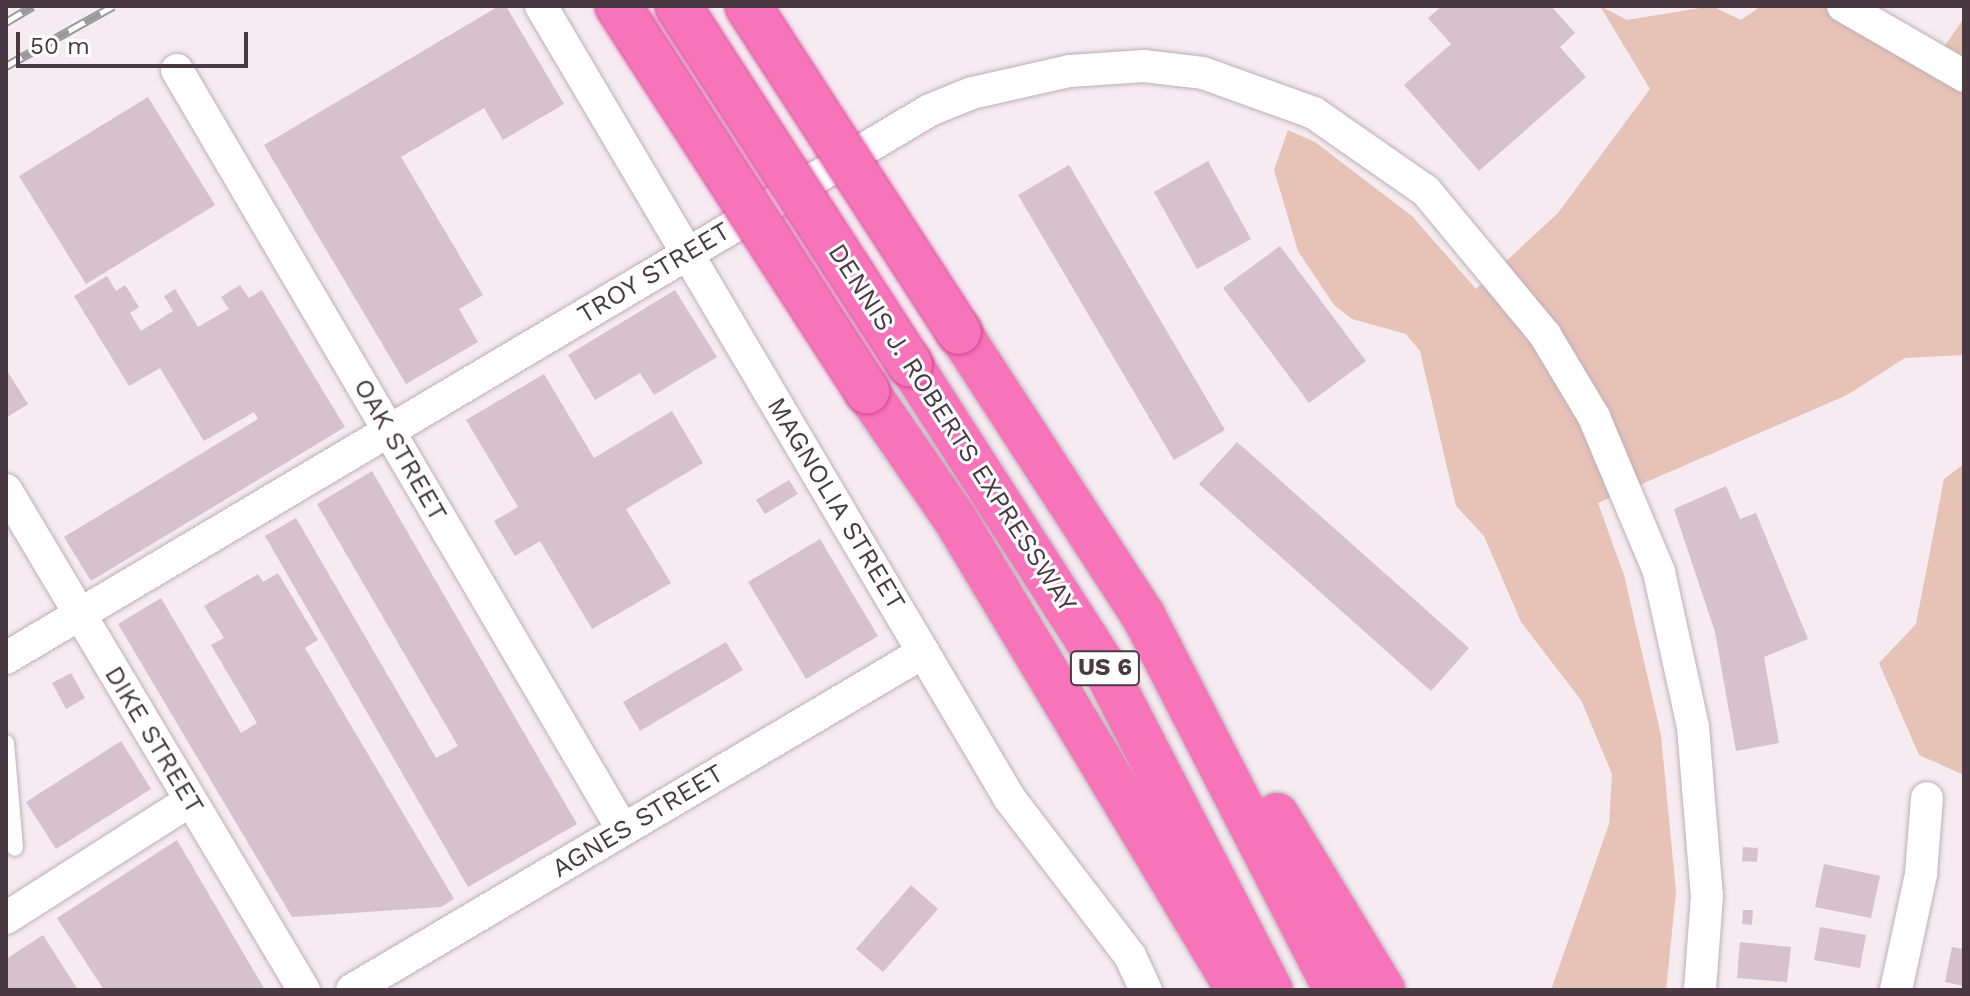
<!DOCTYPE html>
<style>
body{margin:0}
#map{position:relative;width:1970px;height:996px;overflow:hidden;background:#f5ebf0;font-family:"Work Sans",sans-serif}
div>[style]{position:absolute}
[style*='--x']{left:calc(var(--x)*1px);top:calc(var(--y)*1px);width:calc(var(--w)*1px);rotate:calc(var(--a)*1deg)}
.green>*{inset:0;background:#e7c2b6}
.building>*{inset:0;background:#d6c1cd}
.roads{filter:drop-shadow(0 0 2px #c0aeb8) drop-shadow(0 0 2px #c0aeb8)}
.lane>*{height:16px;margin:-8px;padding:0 8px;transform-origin:8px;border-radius:8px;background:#fff}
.street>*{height:32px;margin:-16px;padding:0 16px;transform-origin:16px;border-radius:16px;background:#fff}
.highway>*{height:44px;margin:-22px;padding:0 22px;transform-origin:22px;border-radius:22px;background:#f774ba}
.rail>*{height:9px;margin-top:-4.5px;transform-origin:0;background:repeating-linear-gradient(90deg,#fff 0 18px,#999 0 36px);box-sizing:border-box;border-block:2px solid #999}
.bridges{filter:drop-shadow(0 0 2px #d74397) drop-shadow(0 0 2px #d74397)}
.highway-bridge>*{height:44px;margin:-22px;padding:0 22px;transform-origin:22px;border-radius:22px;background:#f774ba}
span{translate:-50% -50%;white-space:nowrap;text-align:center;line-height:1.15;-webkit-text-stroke:6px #fff;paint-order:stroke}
.shield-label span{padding:2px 6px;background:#fff;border:2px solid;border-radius:6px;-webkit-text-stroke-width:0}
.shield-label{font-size:24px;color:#493942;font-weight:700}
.street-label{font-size:26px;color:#493942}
.frame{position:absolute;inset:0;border:8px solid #493942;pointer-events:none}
.scale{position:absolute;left:16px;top:32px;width:232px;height:36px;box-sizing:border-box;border:4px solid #493942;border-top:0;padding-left:10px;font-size:24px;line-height:28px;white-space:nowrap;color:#493942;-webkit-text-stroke:6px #fff;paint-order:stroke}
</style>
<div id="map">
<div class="green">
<i style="clip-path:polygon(1600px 6px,1627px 20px,1712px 6px,1741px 20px,1761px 6px,1874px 6px,1944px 47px,1964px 18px,1964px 355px,1905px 358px,1847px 395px,1598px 503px,1624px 575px,1661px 735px,1676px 892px,1666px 990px,1551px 990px,1609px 824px,1612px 774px,1581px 700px,1521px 622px,1484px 536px,1456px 506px,1420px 351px,1406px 334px,1352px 319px,1334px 305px,1298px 251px,1274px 170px,1288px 130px,1315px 142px,1412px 216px,1476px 289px,1558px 213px,1650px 89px)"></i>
<i style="clip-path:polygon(1964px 464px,1964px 775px,1919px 755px,1879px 663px,1916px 624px,1944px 479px)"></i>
</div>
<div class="building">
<i style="clip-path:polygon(499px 6px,506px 6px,564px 104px,503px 140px,484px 108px,401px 157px,483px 295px,459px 309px,478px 342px,406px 384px,264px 145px)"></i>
<i style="clip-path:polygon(1442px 6px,1551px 6px,1575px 33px,1560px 47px,1586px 77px,1479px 171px,1404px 85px,1451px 44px,1428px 18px)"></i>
<i style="clip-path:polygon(148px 97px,215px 205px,86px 284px,19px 176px)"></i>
<i style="clip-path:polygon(1208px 161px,1251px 239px,1197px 269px,1154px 192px)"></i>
<i style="clip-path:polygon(1069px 165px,1225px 430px,1174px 460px,1018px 195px)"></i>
<i style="clip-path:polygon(1280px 246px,1366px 361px,1309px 403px,1223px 288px)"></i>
<i style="clip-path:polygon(107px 276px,116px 291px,125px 285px,139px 307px,130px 313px,141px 331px,173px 311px,164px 296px,175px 289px,198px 327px,229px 309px,221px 297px,240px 285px,249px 298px,262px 290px,345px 427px,91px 581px,64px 537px,258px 419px,254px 412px,204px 441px,160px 368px,129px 386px,74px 296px)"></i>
<i style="clip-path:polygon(675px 290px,717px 357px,654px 395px,640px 373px,595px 400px,568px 355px)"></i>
<i style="clip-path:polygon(6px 369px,28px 404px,6px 418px)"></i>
<i style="clip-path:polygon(544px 374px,594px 458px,672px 411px,703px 463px,626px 509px,671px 583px,592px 629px,540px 541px,515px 556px,494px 521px,518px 507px,466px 420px)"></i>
<i style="clip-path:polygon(1237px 442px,1469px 648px,1431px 691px,1199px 484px)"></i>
<i style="clip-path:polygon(372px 471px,577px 824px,468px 887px,265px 536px,296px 518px,436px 758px,458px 746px,317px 504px)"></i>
<i style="clip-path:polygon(789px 480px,798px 494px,765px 514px,756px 500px)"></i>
<i style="clip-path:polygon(1726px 486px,1740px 519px,1756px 513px,1808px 639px,1764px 657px,1779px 743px,1736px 751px,1715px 632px,1674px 509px)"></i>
<i style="clip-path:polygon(820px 539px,878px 636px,806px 679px,748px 582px)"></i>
<i style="clip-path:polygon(278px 573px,318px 640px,305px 648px,454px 899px,441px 907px,292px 917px,118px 624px,161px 598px,241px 733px,257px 723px,211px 645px,224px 638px,204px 606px,258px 574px,263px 582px)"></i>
<i style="clip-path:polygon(726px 642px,743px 670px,640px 731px,623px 702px)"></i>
<i style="clip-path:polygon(71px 673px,85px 698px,66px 709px,52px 683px)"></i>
<i style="clip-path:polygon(121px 741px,151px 789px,56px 849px,26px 802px)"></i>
<i style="clip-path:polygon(177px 840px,265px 990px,104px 990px,57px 918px)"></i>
<i style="clip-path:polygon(1743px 847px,1758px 848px,1757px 862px,1742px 861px)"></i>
<i style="clip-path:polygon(1824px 864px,1880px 876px,1871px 918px,1815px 907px)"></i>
<i style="clip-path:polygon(911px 885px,938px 909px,883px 972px,856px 949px)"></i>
<i style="clip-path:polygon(1743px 910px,1753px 910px,1752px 925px,1742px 924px)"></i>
<i style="clip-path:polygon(1820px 927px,1866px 935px,1860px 968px,1814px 960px)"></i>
<i style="clip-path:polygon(43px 935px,78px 990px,6px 990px,6px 959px)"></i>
<i style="clip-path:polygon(1740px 942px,1791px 947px,1787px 982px,1737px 978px)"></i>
<i style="clip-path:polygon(1952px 947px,1964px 949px,1964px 986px,1945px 982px)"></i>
</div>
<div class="roads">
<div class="lane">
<i style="--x:6;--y:743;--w:105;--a:85.1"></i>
</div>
<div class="street">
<i style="--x:541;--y:6;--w:921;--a:59.4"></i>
<i style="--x:1010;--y:799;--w:198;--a:52.6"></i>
<i style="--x:1130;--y:956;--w:38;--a:65"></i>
<i style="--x:1843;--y:6;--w:140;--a:30"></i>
<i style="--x:177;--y:70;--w:881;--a:59.59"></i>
<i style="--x:6;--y:490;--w:582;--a:59.21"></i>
<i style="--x:6;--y:658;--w:1074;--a:-30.67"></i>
<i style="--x:930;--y:110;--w:45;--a:-22"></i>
<i style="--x:972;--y:93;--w:100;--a:-12.7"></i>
<i style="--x:1070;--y:71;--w:74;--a:-3.9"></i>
<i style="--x:1144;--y:66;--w:59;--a:6.8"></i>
<i style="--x:1203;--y:73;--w:118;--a:19.8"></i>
<i style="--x:1314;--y:113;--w:136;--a:34.9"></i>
<i style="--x:1426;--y:191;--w:187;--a:50.4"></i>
<i style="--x:1545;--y:335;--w:96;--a:59.1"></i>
<i style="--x:1594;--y:417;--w:168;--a:67.2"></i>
<i style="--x:1659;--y:572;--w:159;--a:77.6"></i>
<i style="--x:1693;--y:727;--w:170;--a:85.3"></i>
<i style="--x:1707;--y:896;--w:94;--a:94.3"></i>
<i style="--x:6;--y:918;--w:218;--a:-32.5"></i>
<i style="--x:352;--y:990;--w:664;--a:-30.58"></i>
<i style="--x:1896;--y:990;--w:119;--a:-77.8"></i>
<i style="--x:1921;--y:874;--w:76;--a:-85.5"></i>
</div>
<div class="highway">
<i style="--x:959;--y:332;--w:338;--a:57"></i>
<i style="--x:1143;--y:615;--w:422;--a:62.8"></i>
<i style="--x:910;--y:364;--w:358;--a:57.3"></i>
<i style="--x:1103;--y:665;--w:366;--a:62.7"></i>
<i style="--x:867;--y:391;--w:155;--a:55.5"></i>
<i style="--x:955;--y:519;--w:549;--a:59"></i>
<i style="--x:1277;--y:815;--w:205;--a:58.8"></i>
</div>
</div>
<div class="rail">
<i style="--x:6;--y:22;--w:31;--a:-31"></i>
<i style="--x:6;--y:66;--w:123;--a:-29.3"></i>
</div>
<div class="bridges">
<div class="highway-bridge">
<i style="--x:618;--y:6;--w:459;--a:57.1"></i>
<i style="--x:678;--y:6;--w:427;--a:57.1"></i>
<i style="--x:748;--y:6;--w:388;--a:57.1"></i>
</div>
</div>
<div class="shield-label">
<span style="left:1105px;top:668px">US 6</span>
</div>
<div class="street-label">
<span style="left:654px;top:273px;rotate:-31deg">TROY STREET</span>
<span style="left:952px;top:428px;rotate:57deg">DENNIS J. ROBERTS EXPRESSWAY</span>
<span style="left:400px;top:450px;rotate:60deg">OAK STREET</span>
<span style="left:836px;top:504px;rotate:59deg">MAGNOLIA STREET</span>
<span style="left:154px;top:740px;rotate:59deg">DIKE STREET</span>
<span style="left:638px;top:821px;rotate:-31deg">AGNES STREET</span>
</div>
<div class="frame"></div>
<div class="scale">50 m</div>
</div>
